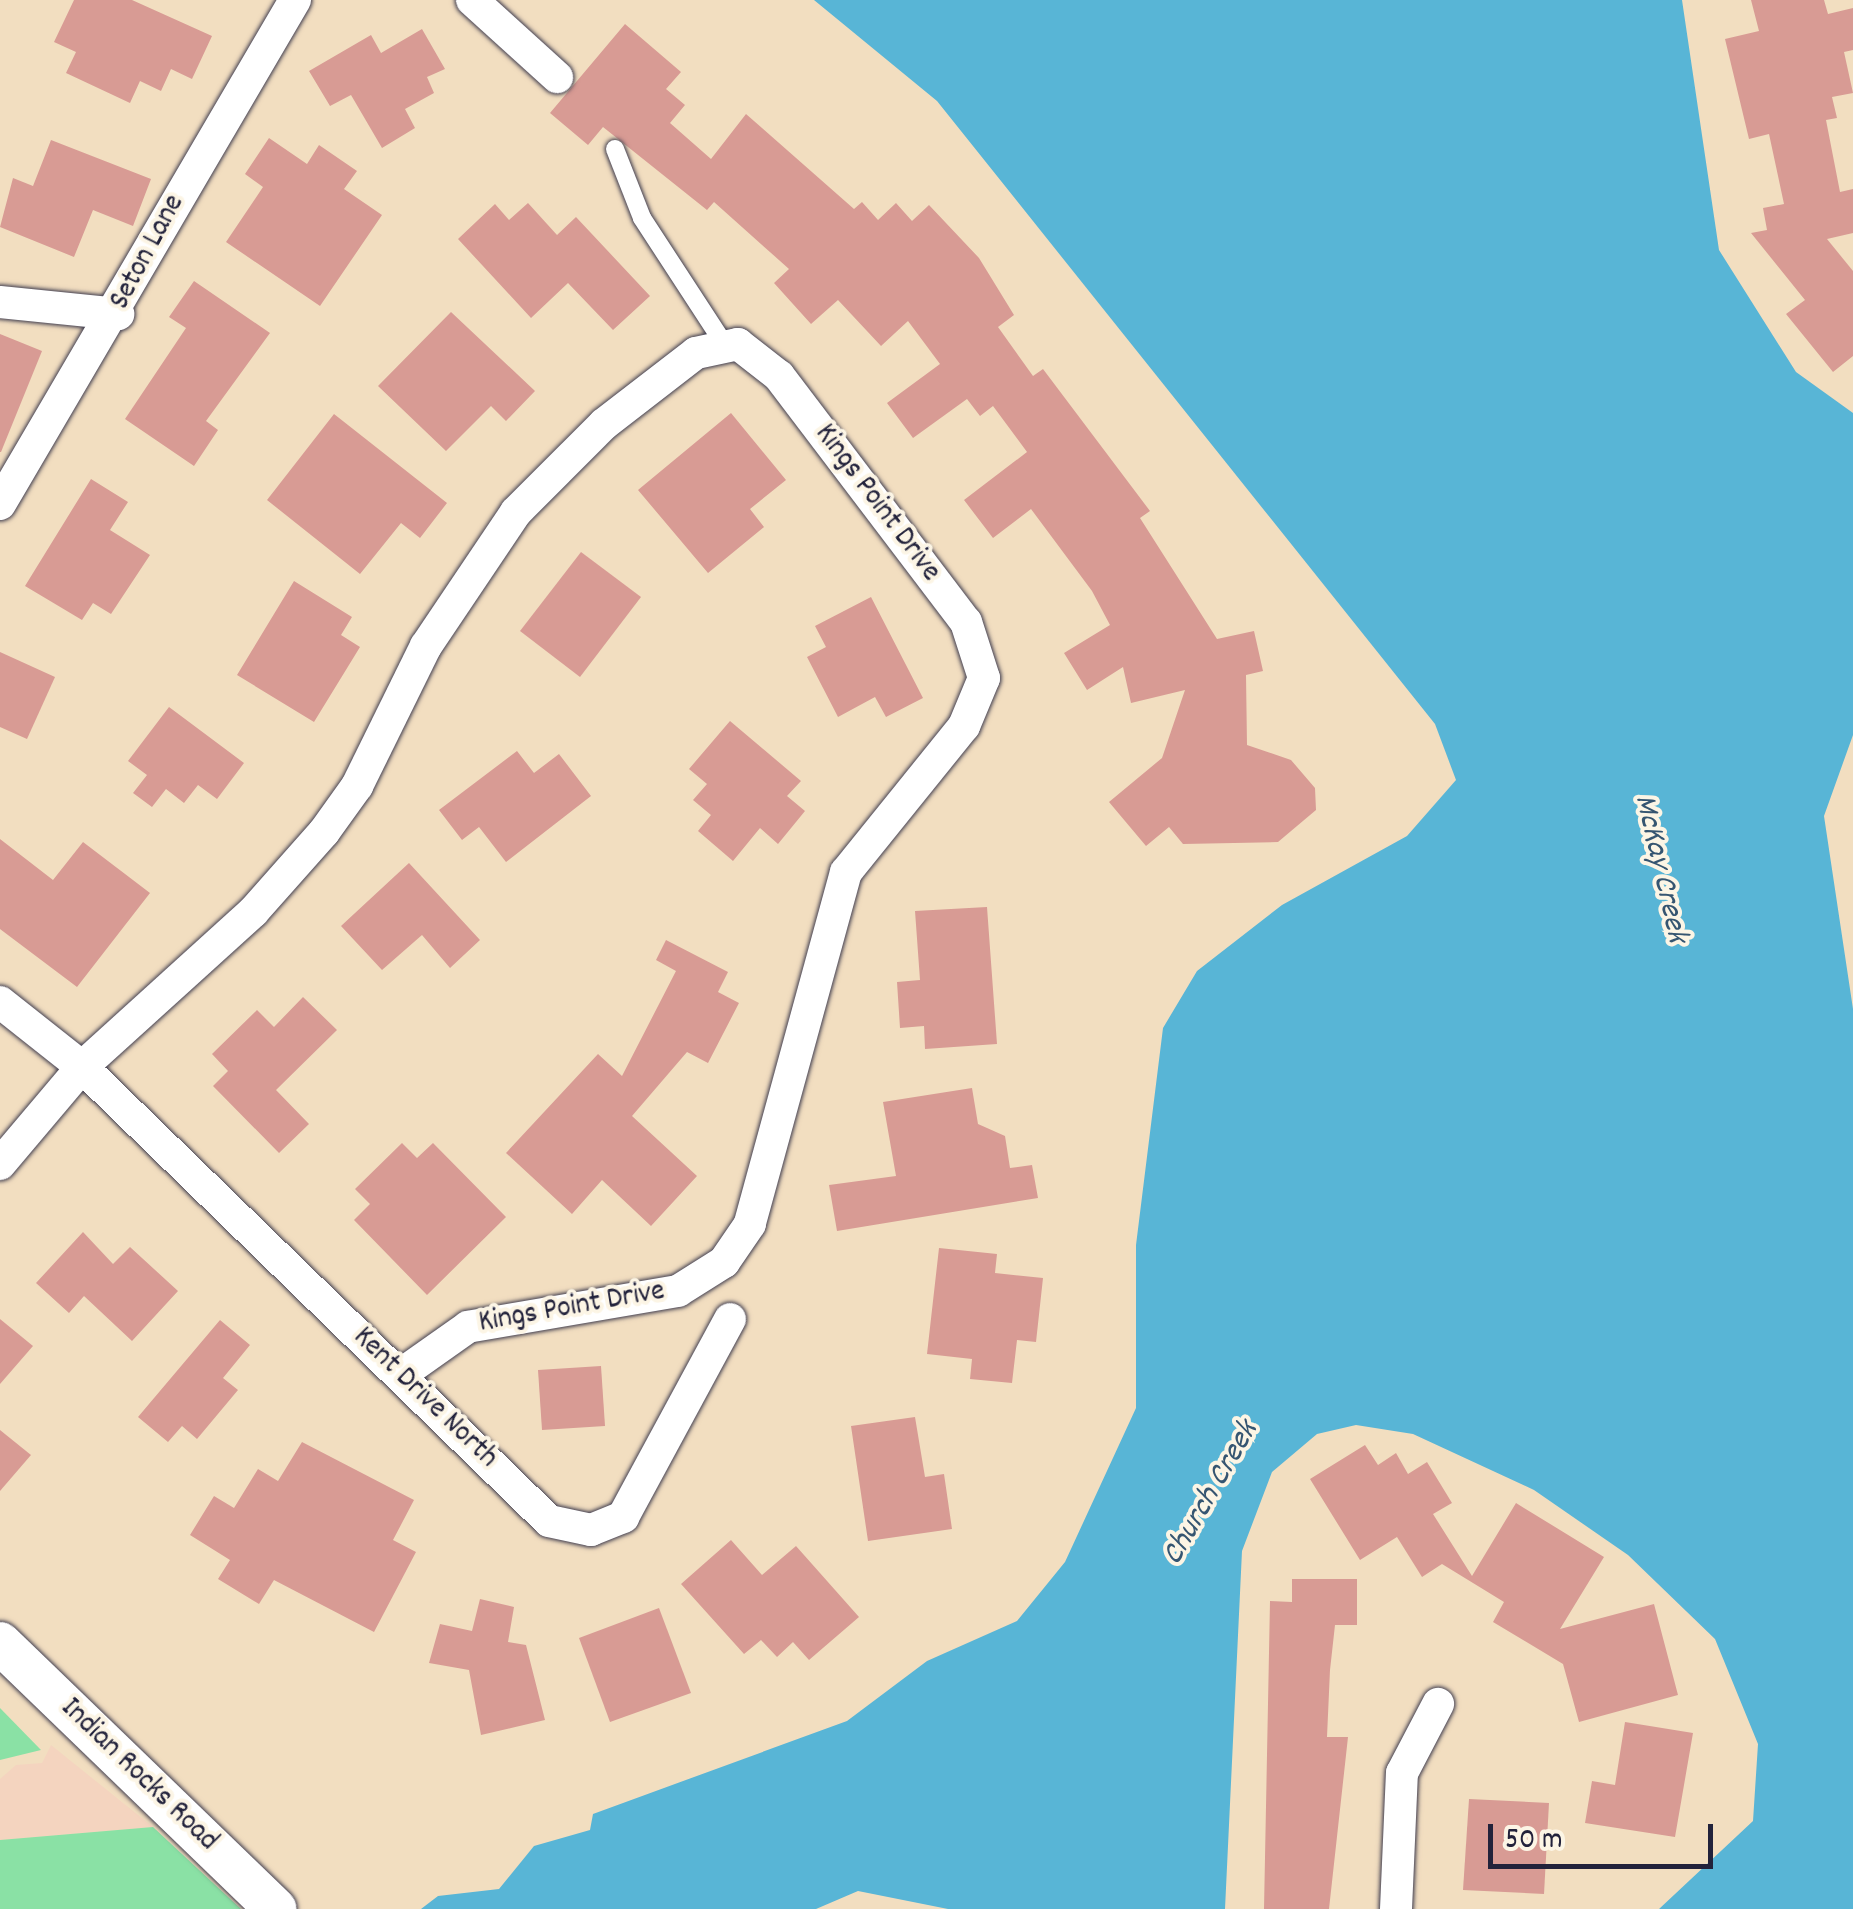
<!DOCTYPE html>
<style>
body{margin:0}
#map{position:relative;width:1853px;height:1909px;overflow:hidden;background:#f2dec0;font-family:Dekko,sans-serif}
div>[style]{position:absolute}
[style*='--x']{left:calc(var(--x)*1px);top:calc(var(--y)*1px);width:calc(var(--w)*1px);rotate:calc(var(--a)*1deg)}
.built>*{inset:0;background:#f4d4bf}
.green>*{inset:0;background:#8ae1a5}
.water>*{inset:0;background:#58b5d6}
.building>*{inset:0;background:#d89b94}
.roads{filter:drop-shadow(0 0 2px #413e4f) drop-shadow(0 0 2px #413e4f)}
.service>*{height:18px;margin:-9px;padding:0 9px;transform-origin:9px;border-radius:9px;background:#fff}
.minor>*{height:32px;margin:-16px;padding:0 16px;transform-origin:16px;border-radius:16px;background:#fff}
.tertiary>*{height:42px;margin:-21px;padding:0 21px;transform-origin:21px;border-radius:21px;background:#fff}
span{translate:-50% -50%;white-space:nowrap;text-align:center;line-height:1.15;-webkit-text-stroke:8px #fcf5e5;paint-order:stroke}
.street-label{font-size:30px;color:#22223b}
.water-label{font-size:32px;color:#355571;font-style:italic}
.scale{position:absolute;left:1488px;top:1824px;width:225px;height:45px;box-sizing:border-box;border:5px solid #22223b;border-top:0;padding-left:12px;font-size:30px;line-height:35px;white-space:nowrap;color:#22223b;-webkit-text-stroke:8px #fcf5e5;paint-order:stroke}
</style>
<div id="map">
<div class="built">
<i style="clip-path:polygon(51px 1745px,153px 1827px,0 1840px,0 1779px,16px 1765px,42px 1763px)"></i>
</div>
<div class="green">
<i style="clip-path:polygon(0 1708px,41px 1750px,0 1760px)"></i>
<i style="clip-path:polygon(153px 1827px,241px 1909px,0 1909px,0 1840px)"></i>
</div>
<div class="water">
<i style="clip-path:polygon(814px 0,1682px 0,1719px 250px,1796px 372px,1853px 413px,1853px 735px,1824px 816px,1853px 1009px,1853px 1909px,1659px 1909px,1753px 1821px,1758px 1744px,1715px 1639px,1628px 1555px,1534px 1490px,1413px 1434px,1356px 1425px,1317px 1434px,1272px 1472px,1242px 1551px,1225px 1909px,948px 1909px,858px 1891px,816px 1909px,421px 1909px,438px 1896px,499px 1889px,534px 1846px,590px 1830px,593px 1814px,847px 1721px,927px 1661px,1017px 1621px,1065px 1562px,1136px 1408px,1136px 1245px,1163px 1028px,1197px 971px,1282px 905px,1407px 836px,1456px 780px,1435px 724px,937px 101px)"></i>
</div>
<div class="building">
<i style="clip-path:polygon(74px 0,132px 0,212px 36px,192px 79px,171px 69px,161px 91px,140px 81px,130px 103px,66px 73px,76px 52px,54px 42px)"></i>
<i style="clip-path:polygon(1751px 0,1824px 0,1828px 14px,1853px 8px,1853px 50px,1844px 52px,1853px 93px,1832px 97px,1837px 118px,1826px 120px,1840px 192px,1853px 189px,1853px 233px,1827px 239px,1853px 271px,1853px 356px,1833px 372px,1786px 314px,1805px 300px,1751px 233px,1767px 230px,1763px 208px,1784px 204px,1769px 134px,1749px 139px,1725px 39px,1759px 31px)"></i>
<i style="clip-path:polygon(625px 24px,681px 72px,666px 89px,685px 105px,670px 123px,711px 159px,746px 114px,854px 209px,862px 202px,878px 220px,896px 203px,912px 221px,929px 205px,979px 258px,1014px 315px,998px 327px,1033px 376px,1043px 369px,1150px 511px,1140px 518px,1217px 639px,1254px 631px,1263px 671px,1246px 675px,1247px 745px,1291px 760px,1315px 788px,1316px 810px,1278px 842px,1183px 844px,1169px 827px,1146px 846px,1109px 802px,1162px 758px,1185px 690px,1131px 703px,1123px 667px,1087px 690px,1064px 653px,1110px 625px,1092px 591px,1031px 509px,993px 538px,964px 500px,1027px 452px,993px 406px,980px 416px,967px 399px,913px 438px,887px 403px,940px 364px,908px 321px,881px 346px,838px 300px,811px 324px,774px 283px,789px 269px,714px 202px,707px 210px,603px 127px,588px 145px,550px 113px)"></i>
<i style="clip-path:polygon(422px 29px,445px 69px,427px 77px,434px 93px,405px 109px,415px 128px,382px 148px,351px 95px,330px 106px,309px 71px,371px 35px,381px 53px)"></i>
<i style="clip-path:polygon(269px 138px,307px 164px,319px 145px,357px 171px,344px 189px,382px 215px,320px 306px,226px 242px,263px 187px,245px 174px)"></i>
<i style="clip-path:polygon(51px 140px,151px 179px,133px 226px,93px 210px,74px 257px,0 227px,13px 178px,33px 186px)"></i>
<i style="clip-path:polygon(528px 203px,557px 235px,576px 217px,650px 296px,613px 330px,568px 283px,531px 318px,458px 239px,495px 204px,509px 220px)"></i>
<i style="clip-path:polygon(194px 281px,270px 333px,206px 421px,218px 430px,194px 466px,125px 419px,186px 328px,169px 317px)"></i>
<i style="clip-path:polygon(451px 312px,535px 391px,506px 421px,491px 406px,446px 451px,378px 386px)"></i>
<i style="clip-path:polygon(0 334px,42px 351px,1px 452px,0 452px)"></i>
<i style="clip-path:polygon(731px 413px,786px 480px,750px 509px,764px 527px,708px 573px,638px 490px)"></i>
<i style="clip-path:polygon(334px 414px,447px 503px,420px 538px,401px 523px,360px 574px,267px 500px)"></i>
<i style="clip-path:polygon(91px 479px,128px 502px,110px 530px,150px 555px,111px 614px,93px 603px,82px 620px,25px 586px)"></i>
<i style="clip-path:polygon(581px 552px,641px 597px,580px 677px,520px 631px)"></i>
<i style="clip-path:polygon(294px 581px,352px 617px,341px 635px,360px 647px,314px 722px,237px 675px)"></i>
<i style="clip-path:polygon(871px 597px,923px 698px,886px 717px,875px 697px,838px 717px,807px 657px,826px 647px,815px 626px)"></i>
<i style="clip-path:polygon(0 652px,55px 677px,27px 739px,0 727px)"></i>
<i style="clip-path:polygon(169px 707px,244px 763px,217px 799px,198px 785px,184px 803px,166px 789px,152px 807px,133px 793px,147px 775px,128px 761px)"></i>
<i style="clip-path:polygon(730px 721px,801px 781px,787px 796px,805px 811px,778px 844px,760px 828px,733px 861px,698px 831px,711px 815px,693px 800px,707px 784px,689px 769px)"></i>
<i style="clip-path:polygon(517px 751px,534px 773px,559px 754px,591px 796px,506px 862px,479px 827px,462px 840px,439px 810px)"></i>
<i style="clip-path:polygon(0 839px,53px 880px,83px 842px,150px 893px,77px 987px,0 929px)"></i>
<i style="clip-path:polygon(409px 863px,480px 940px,450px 968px,422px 935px,382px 970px,341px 926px)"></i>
<i style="clip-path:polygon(987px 907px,997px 1044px,925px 1049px,924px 1026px,900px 1028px,897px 982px,920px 980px,915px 911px)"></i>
<i style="clip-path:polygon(666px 940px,728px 972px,718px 992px,739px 1003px,708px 1063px,687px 1052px,632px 1116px,697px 1176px,651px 1226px,602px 1180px,572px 1214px,506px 1153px,598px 1054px,622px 1076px,676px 971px,656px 960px)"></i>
<i style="clip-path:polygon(303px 997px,337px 1030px,276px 1090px,309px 1124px,279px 1153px,213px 1086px,228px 1071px,212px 1054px,257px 1010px,274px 1027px)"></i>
<i style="clip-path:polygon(972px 1088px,978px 1124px,1005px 1136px,1010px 1168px,1032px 1165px,1038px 1198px,837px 1231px,829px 1185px,896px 1176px,883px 1102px)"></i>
<i style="clip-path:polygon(402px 1143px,417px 1158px,433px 1143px,506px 1217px,427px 1295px,354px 1220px,370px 1204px,355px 1189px)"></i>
<i style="clip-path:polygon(83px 1232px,113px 1264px,130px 1247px,178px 1291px,132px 1341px,84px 1296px,69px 1313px,36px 1283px)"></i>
<i style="clip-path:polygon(939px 1248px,997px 1254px,995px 1273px,1043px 1278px,1036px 1342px,1017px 1340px,1012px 1383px,970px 1379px,972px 1359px,927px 1354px)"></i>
<i style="clip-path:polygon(0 1319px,33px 1346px,0 1384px)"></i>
<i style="clip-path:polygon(220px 1320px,250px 1345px,223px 1378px,238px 1390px,197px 1439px,182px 1426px,168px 1442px,138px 1417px)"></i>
<i style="clip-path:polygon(601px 1366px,605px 1426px,542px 1430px,538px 1370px)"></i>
<i style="clip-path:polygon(915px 1417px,925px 1477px,944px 1474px,952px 1529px,868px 1541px,851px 1426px)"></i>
<i style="clip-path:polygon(0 1430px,31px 1455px,0 1491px)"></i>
<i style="clip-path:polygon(302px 1442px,414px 1500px,393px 1540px,416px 1552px,374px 1632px,274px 1580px,259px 1604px,218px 1579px,230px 1560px,190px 1535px,214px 1496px,234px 1508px,258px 1469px,278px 1481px)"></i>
<i style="clip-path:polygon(1365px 1445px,1378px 1465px,1396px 1453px,1408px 1474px,1427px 1462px,1452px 1503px,1433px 1514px,1472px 1576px,1516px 1503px,1604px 1557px,1560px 1629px,1654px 1604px,1678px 1695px,1579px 1722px,1563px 1664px,1493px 1622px,1504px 1602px,1442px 1564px,1422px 1577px,1397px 1537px,1360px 1560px,1310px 1479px)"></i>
<i style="clip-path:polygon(731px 1540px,762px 1575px,796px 1546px,859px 1617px,809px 1660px,793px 1642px,777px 1657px,761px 1640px,744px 1654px,681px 1584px)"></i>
<i style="clip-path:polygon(1292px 1579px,1357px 1579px,1357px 1625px,1335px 1625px,1330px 1670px,1327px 1737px,1348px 1737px,1329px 1909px,1264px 1909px,1270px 1601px,1292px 1602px)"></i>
<i style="clip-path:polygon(480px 1599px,514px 1607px,508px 1642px,526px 1645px,545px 1720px,481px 1735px,469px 1670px,429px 1663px,440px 1624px,472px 1631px)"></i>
<i style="clip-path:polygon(659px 1608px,691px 1693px,610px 1722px,579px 1638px)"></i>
<i style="clip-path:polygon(1625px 1722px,1693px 1733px,1675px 1837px,1585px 1823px,1592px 1781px,1615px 1785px)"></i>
<i style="clip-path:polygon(1469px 1799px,1549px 1803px,1544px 1894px,1463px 1890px)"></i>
</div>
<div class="roads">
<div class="service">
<i style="--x:615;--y:149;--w:74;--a:68.6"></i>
<i style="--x:642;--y:218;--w:154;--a:56.9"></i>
</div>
<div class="minor">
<i style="--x:472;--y:0;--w:115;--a:42.2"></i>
<i style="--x:0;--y:302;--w:119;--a:5.8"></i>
<i style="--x:0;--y:504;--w:584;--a:-59.66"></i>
<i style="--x:0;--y:1002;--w:105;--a:38.4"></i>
<i style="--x:82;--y:1067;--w:651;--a:44.19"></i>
<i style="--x:549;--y:1521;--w:43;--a:12.1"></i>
<i style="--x:591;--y:1530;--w:35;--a:-22"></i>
<i style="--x:623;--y:1517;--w:225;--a:-61.6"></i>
<i style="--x:0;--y:1164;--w:127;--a:-49.8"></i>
<i style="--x:82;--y:1067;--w:231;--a:-42.2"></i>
<i style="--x:253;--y:912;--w:107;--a:-48.4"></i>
<i style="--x:324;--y:832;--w:57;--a:-54.3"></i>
<i style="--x:357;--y:786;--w:156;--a:-63.8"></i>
<i style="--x:426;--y:646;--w:161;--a:-56.1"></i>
<i style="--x:516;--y:512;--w:124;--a:-45"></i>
<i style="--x:604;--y:424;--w:116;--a:-37.7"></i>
<i style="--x:696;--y:353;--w:43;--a:-12.1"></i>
<i style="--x:738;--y:344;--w:52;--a:38"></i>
<i style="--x:779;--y:376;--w:309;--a:52.8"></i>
<i style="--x:966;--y:622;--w:59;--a:72.2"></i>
<i style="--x:984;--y:678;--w:52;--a:112.6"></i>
<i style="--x:964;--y:726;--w:188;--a:128.9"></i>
<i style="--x:846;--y:872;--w:365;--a:105.3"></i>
<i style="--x:750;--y:1224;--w:46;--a:124.4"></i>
<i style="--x:724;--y:1262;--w:54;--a:147.8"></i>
<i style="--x:678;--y:1291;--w:213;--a:170.3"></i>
<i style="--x:468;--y:1327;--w:83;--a:144.8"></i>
<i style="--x:1396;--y:1909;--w:136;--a:-87.5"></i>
<i style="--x:1402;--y:1773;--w:78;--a:-62.4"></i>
</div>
<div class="tertiary">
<i style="--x:0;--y:1643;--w:383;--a:44"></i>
</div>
</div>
<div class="street-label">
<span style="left:149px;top:253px;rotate:-62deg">Seton Lane</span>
<span style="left:876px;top:504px;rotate:53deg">Kings Point Drive</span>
<span style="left:572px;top:1309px;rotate:-10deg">Kings Point Drive</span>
<span style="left:424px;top:1399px;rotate:44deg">Kent Drive North</span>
<span style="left:138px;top:1776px;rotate:44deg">Indian Rocks Road</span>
</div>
<div class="water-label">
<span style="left:1659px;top:869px;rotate:77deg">McKay Creek</span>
<span style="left:1212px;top:1494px;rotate:-60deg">Church Creek</span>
</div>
<div class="scale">50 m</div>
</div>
